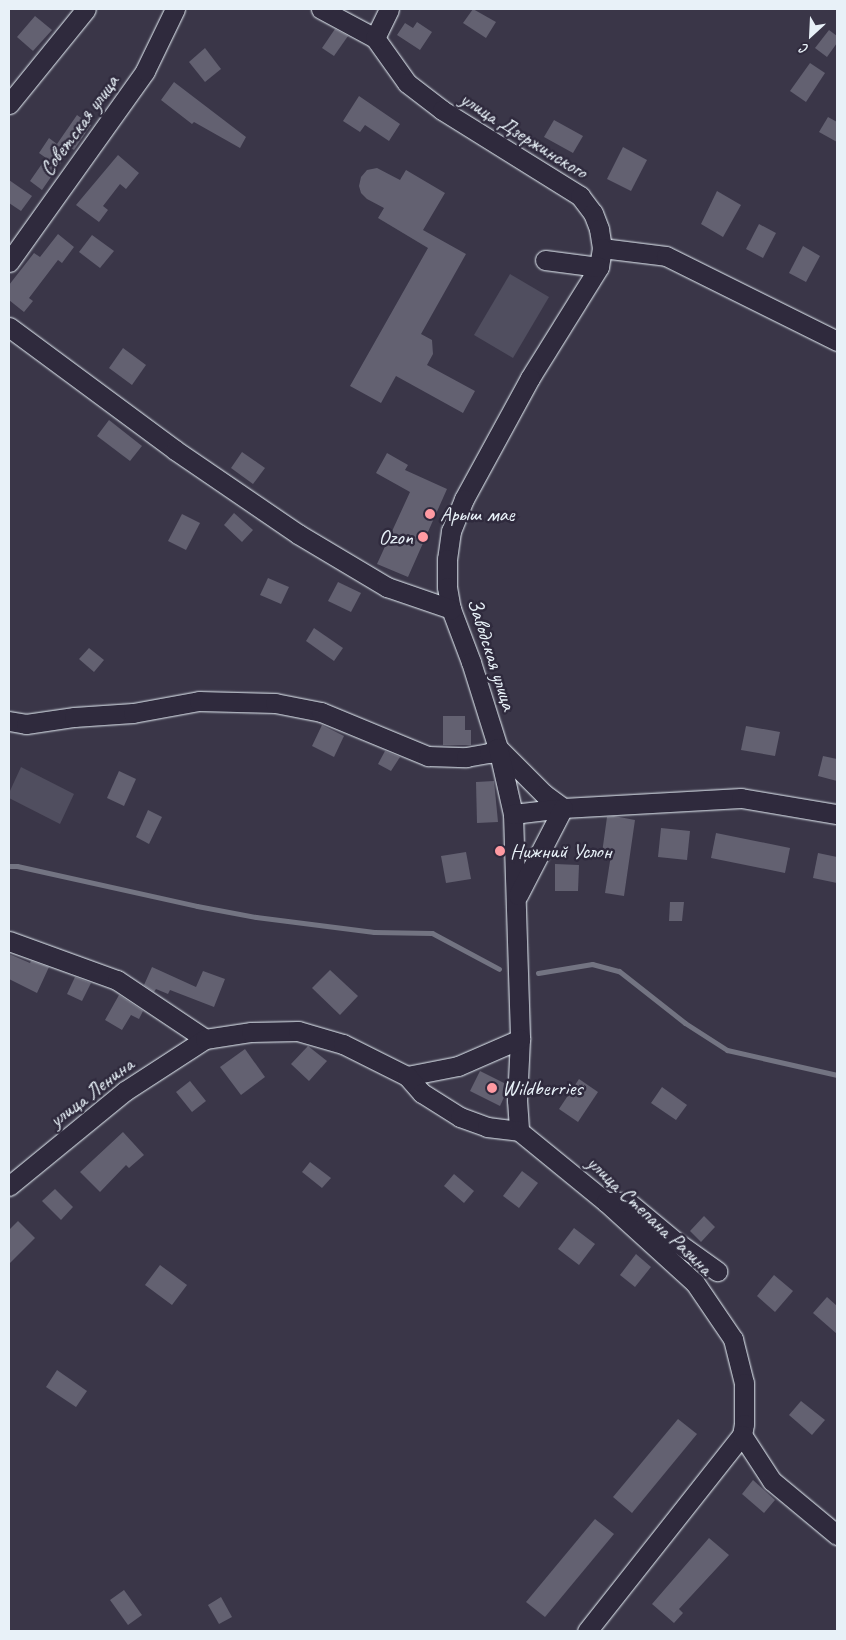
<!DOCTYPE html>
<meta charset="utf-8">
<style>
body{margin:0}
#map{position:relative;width:846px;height:1640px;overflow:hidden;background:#3a3648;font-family:Caveat,sans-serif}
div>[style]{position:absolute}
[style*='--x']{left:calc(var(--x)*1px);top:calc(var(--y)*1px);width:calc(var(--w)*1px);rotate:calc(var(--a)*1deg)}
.green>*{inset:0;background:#504e5f}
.stream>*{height:5px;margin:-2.5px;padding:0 2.5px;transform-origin:2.5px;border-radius:2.5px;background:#737482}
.building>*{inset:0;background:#636171}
.roads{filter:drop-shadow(0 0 1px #e8f1f8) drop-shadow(0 0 1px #e8f1f8)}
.minor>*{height:19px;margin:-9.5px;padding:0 9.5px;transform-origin:9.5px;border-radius:9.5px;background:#2f2a3d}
.dots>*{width:14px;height:14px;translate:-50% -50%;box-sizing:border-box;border:2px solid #2f2a3d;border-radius:50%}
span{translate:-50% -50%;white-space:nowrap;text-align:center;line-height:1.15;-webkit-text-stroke:5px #2f2a3d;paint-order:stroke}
.street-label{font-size:21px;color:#e8f1f8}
.poi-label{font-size:21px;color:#e8f1f8}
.left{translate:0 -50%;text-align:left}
.right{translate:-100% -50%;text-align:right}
.frame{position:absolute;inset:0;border:10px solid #e8f1f8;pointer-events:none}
.north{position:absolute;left:786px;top:10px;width:50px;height:50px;-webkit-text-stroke:4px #2f2a3d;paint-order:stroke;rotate:205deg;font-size:14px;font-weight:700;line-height:20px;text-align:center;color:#e8f1f8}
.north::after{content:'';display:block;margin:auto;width:18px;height:22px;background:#e8f1f8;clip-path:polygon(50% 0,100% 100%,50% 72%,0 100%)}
</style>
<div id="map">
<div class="green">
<i style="clip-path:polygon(510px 274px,549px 297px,513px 358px,474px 335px)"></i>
<i style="clip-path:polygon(21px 767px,74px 794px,60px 824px,9px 798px,9px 793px)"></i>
</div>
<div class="stream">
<i style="--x:9;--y:866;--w:8;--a:0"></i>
<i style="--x:17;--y:866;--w:184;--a:12.5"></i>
<i style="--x:197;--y:906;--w:60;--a:10.6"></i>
<i style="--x:256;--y:917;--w:119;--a:7.2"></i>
<i style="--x:374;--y:932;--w:58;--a:1"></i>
<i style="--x:432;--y:933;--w:76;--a:28.2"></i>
<i style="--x:538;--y:973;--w:55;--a:-9.5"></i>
<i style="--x:592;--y:964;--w:28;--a:15"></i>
<i style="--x:619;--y:971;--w:84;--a:38.2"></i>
<i style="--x:685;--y:1023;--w:50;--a:32.7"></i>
<i style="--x:727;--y:1050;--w:113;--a:12.8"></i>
</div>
<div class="building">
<i style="clip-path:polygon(473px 9px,496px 22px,486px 38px,463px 23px)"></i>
<i style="clip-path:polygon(35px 16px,52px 30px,33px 51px,17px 37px)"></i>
<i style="clip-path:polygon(417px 22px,432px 32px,420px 50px,397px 35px,405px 23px,413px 28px)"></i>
<i style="clip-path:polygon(335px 29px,348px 36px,334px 56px,322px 48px)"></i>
<i style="clip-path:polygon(829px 30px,837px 36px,837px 43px,827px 57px,815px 48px)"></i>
<i style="clip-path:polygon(205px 48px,221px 69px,205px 82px,189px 62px)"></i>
<i style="clip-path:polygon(810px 63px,825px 73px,806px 102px,790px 91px)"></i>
<i style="clip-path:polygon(174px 82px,246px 137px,240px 148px,194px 122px,192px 124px,161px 100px)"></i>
<i style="clip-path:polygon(359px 96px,400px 124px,389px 141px,365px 125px,360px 132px,343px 121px)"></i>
<i style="clip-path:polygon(77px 115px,91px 125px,74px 150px,71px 148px,42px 190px,30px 181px,46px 158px,39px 153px,49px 138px,57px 144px)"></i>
<i style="clip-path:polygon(828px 117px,837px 122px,837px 142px,819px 132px)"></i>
<i style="clip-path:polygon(554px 120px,583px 136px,573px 153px,544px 137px)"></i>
<i style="clip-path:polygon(623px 147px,647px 160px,631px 191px,607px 179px)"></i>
<i style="clip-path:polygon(118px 155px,139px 173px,126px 189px,120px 184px,103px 206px,108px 210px,99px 222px,76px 205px)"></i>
<i style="clip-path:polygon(377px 168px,400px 180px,406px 170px,445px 193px,423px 230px,466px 254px,421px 334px,432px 340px,433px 354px,427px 365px,475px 391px,463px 413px,396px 376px,381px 403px,350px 386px,428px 248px,378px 218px,384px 208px,367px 199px,361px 193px,359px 186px,361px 177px,367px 170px)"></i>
<i style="clip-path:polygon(9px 180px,32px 196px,21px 211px,9px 203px)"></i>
<i style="clip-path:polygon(717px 191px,741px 205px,723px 237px,701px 224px)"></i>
<i style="clip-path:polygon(759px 224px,776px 233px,763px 258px,746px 249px)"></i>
<i style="clip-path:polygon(58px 234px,74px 247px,62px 263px,58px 260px,29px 298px,33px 301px,24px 312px,9px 300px,9px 285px,34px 253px,40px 257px)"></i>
<i style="clip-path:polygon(92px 235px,114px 251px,100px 268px,79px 252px)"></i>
<i style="clip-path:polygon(803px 246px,820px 256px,806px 282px,789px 273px)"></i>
<i style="clip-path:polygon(123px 348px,146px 365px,132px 385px,109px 368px)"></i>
<i style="clip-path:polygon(109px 420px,142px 446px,130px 461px,97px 436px)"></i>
<i style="clip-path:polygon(242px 452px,265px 468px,253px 484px,231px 468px)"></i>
<i style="clip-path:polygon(387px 453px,408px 465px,405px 470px,447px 489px,408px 577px,377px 564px,410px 492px,376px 473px)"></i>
<i style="clip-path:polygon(234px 513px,253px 530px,242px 542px,224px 525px)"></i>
<i style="clip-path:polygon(182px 514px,200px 523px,186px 550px,168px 541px)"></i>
<i style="clip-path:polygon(268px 578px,289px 587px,281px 604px,260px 595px)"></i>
<i style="clip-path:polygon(338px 582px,361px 593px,351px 612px,328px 601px)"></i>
<i style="clip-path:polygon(314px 628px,343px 648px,334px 661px,306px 641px)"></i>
<i style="clip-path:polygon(89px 648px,104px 660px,94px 672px,79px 659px)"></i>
<i style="clip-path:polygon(443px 716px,465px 716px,465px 730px,471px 730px,471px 745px,443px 745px)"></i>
<i style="clip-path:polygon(322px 725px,344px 736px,334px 757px,312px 746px)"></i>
<i style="clip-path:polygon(746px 726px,780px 732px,775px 756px,741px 750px)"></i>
<i style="clip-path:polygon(385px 751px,400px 757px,391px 771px,378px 764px)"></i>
<i style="clip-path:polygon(823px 756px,837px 759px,837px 781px,818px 776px)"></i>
<i style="clip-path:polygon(119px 771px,136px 779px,124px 806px,107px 798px)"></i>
<i style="clip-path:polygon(494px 781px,498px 822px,477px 823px,476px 782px)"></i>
<i style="clip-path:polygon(148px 810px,162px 817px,149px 844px,136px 837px)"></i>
<i style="clip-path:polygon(614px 816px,635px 820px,624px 896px,605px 893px,611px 855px,602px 853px,607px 817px)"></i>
<i style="clip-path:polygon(661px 828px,690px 831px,687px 860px,658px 857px)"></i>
<i style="clip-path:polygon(716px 833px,790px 848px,785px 873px,711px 858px)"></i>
<i style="clip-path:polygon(466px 852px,471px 879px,446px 883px,441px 856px)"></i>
<i style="clip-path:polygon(818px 853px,837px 857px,837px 883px,813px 878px)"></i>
<i style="clip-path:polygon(555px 864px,579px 865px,578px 891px,555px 891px)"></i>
<i style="clip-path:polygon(670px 902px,684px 902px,682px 921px,669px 921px)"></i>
<i style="clip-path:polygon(9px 954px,30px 963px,31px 961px,49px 967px,37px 993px,9px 979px)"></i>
<i style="clip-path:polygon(152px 967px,196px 987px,203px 971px,225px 979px,214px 1007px,170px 990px,168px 994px,156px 989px,154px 992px,144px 985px)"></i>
<i style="clip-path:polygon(330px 970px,358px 996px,340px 1015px,312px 988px)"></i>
<i style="clip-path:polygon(75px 977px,91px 983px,82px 1001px,67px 994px)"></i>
<i style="clip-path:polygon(119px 995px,143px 1011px,139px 1019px,131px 1015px,122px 1030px,105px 1020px)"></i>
<i style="clip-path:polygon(308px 1046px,327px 1061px,309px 1081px,291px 1064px)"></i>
<i style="clip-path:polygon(245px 1049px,265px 1077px,241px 1095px,220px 1067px)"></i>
<i style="clip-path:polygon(480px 1071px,506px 1084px,506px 1093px,500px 1106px,470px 1091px)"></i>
<i style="clip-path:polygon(579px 1079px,598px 1092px,578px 1122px,559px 1109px)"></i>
<i style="clip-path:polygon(190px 1081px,206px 1101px,192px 1112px,176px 1092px)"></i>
<i style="clip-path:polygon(662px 1087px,687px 1105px,676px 1120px,651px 1103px)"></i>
<i style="clip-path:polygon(123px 1132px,144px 1155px,129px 1168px,126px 1165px,100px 1192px,80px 1172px)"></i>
<i style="clip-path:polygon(310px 1162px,331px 1178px,322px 1188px,302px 1172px)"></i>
<i style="clip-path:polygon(522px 1171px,538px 1183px,519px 1208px,503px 1196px)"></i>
<i style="clip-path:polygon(454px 1174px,474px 1191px,464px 1203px,444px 1186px)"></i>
<i style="clip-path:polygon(55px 1189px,73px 1207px,61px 1220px,42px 1201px)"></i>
<i style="clip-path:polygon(704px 1216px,715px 1227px,701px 1242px,690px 1231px)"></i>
<i style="clip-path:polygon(18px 1221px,35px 1238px,9px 1264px,9px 1230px)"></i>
<i style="clip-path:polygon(574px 1228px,595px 1244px,579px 1265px,558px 1249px)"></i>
<i style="clip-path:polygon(636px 1254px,651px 1267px,635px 1287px,620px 1275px)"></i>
<i style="clip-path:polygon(160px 1265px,187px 1285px,172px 1305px,145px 1285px)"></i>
<i style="clip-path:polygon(774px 1275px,793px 1291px,775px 1312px,757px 1296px)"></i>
<i style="clip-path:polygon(827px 1297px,837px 1306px,837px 1334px,813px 1313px)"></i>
<i style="clip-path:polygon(57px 1370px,87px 1391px,76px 1407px,46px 1387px)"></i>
<i style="clip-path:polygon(801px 1401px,825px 1420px,812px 1435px,789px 1415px)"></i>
<i style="clip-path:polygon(678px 1419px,697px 1434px,632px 1513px,613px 1497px)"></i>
<i style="clip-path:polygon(753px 1480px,775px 1500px,764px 1513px,742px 1494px)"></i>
<i style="clip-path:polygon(595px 1519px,614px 1534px,545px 1617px,526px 1602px)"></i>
<i style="clip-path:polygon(709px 1538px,729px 1555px,679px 1609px,683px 1613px,674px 1623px,652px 1604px)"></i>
<i style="clip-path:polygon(124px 1590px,142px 1615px,128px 1625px,110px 1600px)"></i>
<i style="clip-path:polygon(221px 1597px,232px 1617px,219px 1624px,208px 1605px)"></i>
</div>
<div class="roads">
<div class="minor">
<i style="--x:321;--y:9;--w:61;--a:28.2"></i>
<i style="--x:375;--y:38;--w:55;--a:54.6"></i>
<i style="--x:407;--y:83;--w:44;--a:37.6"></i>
<i style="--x:442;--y:110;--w:163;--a:31.9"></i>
<i style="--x:580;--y:196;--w:21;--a:53"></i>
<i style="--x:593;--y:213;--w:17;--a:69"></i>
<i style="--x:599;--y:229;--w:19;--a:81"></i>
<i style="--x:602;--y:248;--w:64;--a:7.1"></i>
<i style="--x:666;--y:256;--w:191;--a:26.4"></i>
<i style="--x:375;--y:38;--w:32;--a:-64"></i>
<i style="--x:9;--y:104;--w:122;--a:-51"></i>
<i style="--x:602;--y:248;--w:19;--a:99"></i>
<i style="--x:599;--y:267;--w:131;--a:121.9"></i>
<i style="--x:530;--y:378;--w:138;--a:118.6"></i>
<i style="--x:464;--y:499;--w:35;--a:112"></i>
<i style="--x:451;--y:531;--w:28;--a:98"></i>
<i style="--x:447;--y:559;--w:28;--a:90"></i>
<i style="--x:447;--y:587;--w:22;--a:80"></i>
<i style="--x:451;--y:609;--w:57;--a:69.3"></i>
<i style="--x:471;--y:662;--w:90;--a:72.6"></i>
<i style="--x:498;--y:748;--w:65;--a:45"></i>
<i style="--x:544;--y:794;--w:24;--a:36"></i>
<i style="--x:563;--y:808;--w:178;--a:-3.2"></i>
<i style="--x:741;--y:798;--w:97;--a:9.5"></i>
<i style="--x:545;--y:260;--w:54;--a:7.4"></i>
<i style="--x:9;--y:262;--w:234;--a:-54.5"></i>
<i style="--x:145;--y:71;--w:69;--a:-64.2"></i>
<i style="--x:9;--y:327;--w:207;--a:36.5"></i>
<i style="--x:175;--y:450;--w:149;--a:34.3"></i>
<i style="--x:298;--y:534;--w:104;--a:30.8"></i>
<i style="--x:387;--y:587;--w:68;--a:19"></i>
<i style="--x:9;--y:721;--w:17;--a:10"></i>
<i style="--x:26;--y:724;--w:49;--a:-8.3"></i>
<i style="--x:74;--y:717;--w:59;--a:-3.9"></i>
<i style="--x:133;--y:713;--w:67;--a:-10.3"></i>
<i style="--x:199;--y:701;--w:76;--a:1.5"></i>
<i style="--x:275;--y:703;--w:47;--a:11.1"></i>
<i style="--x:321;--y:712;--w:116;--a:22.4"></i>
<i style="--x:428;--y:756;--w:38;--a:2"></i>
<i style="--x:466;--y:757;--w:23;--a:-10"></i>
<i style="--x:489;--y:753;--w:10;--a:-29"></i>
<i style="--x:498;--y:748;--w:68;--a:77.2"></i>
<i style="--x:513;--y:814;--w:225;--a:88.2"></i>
<i style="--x:520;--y:1039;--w:61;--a:92.8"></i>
<i style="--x:517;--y:1100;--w:31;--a:86"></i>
<i style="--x:513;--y:814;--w:50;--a:-6.8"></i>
<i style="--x:563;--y:808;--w:98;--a:117.3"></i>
<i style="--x:9;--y:941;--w:115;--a:19.9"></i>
<i style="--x:117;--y:980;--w:106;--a:33.8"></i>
<i style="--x:407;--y:1076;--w:52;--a:-11.1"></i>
<i style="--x:458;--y:1066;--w:68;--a:-23.5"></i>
<i style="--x:9;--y:1186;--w:150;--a:-39.3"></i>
<i style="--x:125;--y:1091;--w:95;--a:-33"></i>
<i style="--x:205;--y:1039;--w:47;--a:-8.7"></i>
<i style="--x:251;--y:1032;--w:47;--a:-1.2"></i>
<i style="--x:298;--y:1031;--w:47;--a:16.1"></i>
<i style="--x:343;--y:1044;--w:72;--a:26.6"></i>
<i style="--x:407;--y:1076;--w:23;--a:49"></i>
<i style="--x:422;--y:1093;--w:45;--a:32.3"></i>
<i style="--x:460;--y:1117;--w:29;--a:20"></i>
<i style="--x:487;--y:1127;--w:32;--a:7"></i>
<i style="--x:519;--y:1131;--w:112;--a:39.2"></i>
<i style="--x:606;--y:1202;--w:120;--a:42.3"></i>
<i style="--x:695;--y:1283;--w:68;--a:55.8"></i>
<i style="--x:733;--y:1339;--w:45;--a:76"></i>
<i style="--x:744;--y:1383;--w:41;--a:90"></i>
<i style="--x:744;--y:1424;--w:11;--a:100"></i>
<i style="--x:742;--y:1435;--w:250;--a:128.3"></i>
<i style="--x:606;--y:1202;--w:22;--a:0"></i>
<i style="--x:628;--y:1202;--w:61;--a:39.7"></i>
<i style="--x:675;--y:1241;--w:52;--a:35.5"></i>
<i style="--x:742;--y:1435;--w:55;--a:56.9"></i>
<i style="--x:772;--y:1481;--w:85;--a:39.7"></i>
</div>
</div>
<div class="dots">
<i style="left:430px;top:514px;background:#ff9aa2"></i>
<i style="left:423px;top:537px;background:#ff9aa2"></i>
<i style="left:500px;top:851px;background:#ff9aa2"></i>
<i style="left:492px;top:1088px;background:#ff9aa2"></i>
</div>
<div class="street-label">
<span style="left:79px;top:125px;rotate:-54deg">Советская улица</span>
<span style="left:524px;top:135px;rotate:32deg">улица Дзержинского</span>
<span style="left:492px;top:654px;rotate:72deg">Заводская улица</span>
<span style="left:91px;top:1092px;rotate:-38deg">улица Ленина</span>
<span style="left:650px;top:1215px;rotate:43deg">улица Степана Разина</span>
</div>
<div class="poi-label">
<span class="left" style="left:440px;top:514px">Арыш мае</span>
<span class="right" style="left:413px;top:537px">Ozon</span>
<span class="left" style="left:510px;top:851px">Нижний Услон</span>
<span class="left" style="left:502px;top:1088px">Wildberries</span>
</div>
<div class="frame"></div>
<div class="north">С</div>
</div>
